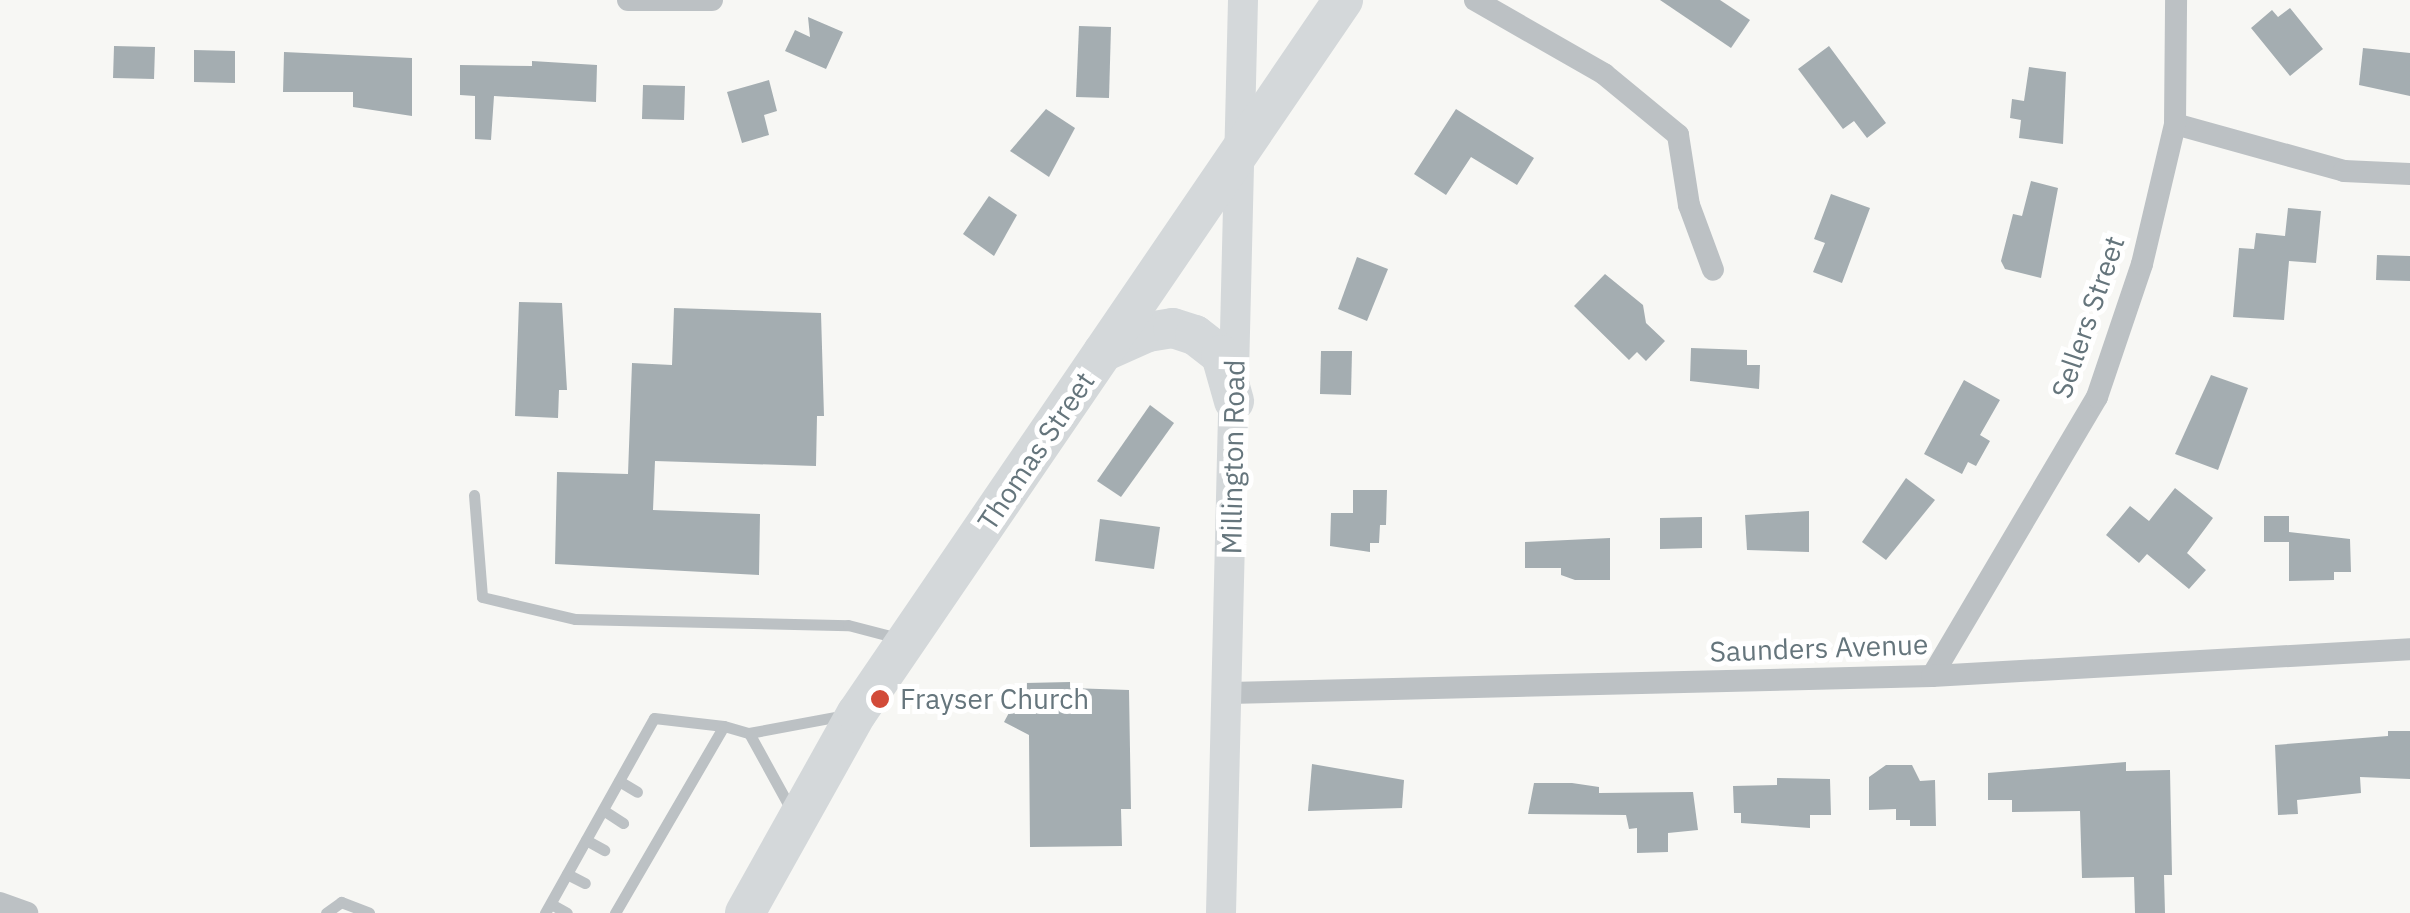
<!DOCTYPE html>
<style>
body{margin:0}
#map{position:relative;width:2410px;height:913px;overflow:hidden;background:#f7f7f4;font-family:"IBM Plex Sans",sans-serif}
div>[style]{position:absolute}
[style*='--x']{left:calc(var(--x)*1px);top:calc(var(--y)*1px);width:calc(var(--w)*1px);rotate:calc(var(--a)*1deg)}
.building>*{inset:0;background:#a4adb1}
.lane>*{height:11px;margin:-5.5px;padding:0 5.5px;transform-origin:5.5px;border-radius:5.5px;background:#bcc1c4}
.street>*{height:22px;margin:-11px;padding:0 11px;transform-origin:11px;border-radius:11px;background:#bcc1c4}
.secondary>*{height:30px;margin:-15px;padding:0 15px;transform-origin:15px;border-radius:15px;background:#d4d8da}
.highway>*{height:40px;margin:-20px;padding:0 20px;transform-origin:20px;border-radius:20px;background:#d4d8da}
.dots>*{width:28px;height:28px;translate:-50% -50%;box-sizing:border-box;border:5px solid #fff;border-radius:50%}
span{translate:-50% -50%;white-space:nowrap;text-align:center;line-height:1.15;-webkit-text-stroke:10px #fff;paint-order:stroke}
.street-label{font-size:28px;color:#65757c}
.poi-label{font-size:28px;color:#65757c}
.left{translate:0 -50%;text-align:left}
</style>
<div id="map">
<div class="building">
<i style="clip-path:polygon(1660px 0,1720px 0,1750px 20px,1731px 48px)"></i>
<i style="clip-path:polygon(2290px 8px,2323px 49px,2290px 76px,2251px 28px,2272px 10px,2278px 17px)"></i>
<i style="clip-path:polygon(808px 17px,843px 32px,826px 69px,785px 51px,795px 30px,810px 37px)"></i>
<i style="clip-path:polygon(1079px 26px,1111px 27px,1109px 98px,1076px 97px)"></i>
<i style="clip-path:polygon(114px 46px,155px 47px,154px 79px,113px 78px)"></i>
<i style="clip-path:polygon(1829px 46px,1886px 123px,1867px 138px,1854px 121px,1843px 129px,1798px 69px)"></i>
<i style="clip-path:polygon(2363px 48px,2410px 53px,2410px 96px,2359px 85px)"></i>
<i style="clip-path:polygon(194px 50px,235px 51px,235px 83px,194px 82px)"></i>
<i style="clip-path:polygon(284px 52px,412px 58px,412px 116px,353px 107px,353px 92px,283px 92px)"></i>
<i style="clip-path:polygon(532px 61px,597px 65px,596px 102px,494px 96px,491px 140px,475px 139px,475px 96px,460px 95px,460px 65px,532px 66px)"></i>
<i style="clip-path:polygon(2029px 67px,2066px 72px,2063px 144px,2019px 138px,2021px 120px,2010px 118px,2012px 99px,2024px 101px)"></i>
<i style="clip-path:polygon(769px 80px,777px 111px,764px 115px,769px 135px,742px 143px,727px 92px)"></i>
<i style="clip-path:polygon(643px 85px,685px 86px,684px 120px,642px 119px)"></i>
<i style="clip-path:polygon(1046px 109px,1075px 128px,1049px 177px,1010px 151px)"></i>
<i style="clip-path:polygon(1456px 109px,1534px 158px,1517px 185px,1471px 157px,1446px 195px,1414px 174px)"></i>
<i style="clip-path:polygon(2031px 181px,2058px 188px,2041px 278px,2005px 269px,2001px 261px,2013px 214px,2022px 216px)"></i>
<i style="clip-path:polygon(1831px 194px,1870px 208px,1842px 283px,1813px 272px,1825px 243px,1814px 239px)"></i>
<i style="clip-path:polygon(989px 196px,1017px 215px,994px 256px,963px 234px)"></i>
<i style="clip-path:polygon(2288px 208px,2321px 211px,2316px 263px,2289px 261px,2284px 320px,2233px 317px,2239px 248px,2254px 249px,2256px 233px,2285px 236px)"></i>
<i style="clip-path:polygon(2377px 255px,2410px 256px,2410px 281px,2376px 280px)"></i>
<i style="clip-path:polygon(1357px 257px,1388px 269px,1367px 321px,1338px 309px)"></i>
<i style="clip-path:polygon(1605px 274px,1643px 305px,1646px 323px,1665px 341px,1646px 361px,1637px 352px,1629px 360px,1574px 306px)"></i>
<i style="clip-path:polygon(519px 302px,562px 303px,567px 390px,559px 390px,558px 418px,515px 416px)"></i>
<i style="clip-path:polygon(674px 308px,821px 313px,824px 416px,817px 416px,816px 466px,655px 461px,653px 510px,760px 514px,759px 575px,555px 564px,557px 472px,628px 474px,632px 363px,672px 365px)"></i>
<i style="clip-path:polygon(1691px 348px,1747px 350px,1747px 365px,1760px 365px,1759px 389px,1690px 381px)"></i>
<i style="clip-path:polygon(1321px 351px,1352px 351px,1351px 395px,1320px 394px)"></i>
<i style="clip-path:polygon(2211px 375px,2248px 388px,2218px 470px,2175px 454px)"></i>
<i style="clip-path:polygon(1964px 380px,2000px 400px,1980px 435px,1990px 441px,1976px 466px,1968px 462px,1962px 474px,1924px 454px)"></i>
<i style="clip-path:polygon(1150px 405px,1174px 423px,1121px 497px,1097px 481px)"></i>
<i style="clip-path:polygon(1906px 478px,1935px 500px,1886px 560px,1862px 542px)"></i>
<i style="clip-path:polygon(2175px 488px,2213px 518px,2187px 553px,2206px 570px,2189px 589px,2147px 554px,2139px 563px,2106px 535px,2130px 506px,2149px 521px)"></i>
<i style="clip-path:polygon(1353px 490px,1387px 490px,1386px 525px,1380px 525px,1379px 543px,1370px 543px,1370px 552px,1330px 546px,1331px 513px,1353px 513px)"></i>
<i style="clip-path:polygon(1809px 511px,1809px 552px,1747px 550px,1745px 515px)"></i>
<i style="clip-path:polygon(2264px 516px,2289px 516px,2289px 532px,2350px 539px,2351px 572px,2334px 572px,2334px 580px,2289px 581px,2289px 542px,2264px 542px)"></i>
<i style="clip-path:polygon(1702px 517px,1702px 548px,1660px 549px,1660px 518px)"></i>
<i style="clip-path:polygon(1100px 519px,1160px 527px,1154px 569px,1095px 561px)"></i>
<i style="clip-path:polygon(1610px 538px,1610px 580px,1575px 580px,1561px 575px,1561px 568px,1525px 568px,1525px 542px)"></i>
<i style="clip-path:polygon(1070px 682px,1070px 688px,1129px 690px,1131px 809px,1121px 809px,1122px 846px,1030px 847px,1029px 735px,1004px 722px,1025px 683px)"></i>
<i style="clip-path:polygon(2388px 731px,2410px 731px,2410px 779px,2360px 777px,2361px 793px,2297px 800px,2298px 814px,2278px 815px,2275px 745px,2388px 736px)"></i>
<i style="clip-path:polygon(2126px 762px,2126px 771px,2170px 770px,2172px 875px,2164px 875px,2165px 913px,2135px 913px,2134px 877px,2082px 878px,2080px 811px,2012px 812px,2012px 800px,1988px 800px,1988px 773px)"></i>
<i style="clip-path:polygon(1312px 764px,1404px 780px,1402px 808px,1308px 811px)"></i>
<i style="clip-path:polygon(1886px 765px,1912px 765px,1920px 781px,1935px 780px,1936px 826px,1910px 826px,1910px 820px,1896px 820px,1896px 809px,1869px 810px,1869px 777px)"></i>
<i style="clip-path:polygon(1777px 778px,1830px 779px,1831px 815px,1810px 815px,1810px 828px,1741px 823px,1741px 813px,1734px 813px,1733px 786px,1777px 785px)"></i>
<i style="clip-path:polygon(1534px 783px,1572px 783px,1599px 787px,1599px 793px,1693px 792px,1698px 830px,1668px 833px,1668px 852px,1637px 853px,1637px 828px,1629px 829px,1626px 815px,1528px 814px)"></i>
</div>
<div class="lane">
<i style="--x:474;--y:495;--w:102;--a:85.5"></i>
<i style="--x:482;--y:597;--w:96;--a:13.3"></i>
<i style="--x:575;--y:619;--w:273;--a:1.3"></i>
<i style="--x:848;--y:625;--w:52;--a:14.6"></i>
<i style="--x:749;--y:733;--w:91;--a:61.2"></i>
<i style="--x:619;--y:781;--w:21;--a:31"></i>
<i style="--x:603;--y:810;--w:24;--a:33"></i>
<i style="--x:586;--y:840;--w:21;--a:29"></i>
<i style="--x:567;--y:874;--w:20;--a:27"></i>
<i style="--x:551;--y:904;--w:18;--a:29"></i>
<i style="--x:326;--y:913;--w:19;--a:-36"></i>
<i style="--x:341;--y:902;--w:30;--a:21"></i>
<i style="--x:545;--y:913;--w:223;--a:-60.8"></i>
<i style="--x:654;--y:718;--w:70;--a:6.5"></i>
<i style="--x:615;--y:913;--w:216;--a:-59.8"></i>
<i style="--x:724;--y:726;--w:26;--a:16"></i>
<i style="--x:749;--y:733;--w:99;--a:-10.5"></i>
</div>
<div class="street">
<i style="--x:628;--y:0;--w:84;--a:0"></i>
<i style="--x:1475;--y:0;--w:149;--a:29.8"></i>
<i style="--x:1604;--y:74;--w:96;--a:39.5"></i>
<i style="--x:1678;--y:135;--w:71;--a:81.1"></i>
<i style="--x:1689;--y:205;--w:69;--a:69.7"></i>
<i style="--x:2175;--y:124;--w:175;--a:15.5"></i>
<i style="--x:2344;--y:171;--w:66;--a:2.6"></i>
<i style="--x:1932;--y:676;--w:324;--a:-59.4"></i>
<i style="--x:2097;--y:397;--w:140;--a:-71.3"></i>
<i style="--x:2142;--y:264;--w:144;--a:-76.7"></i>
<i style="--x:2175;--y:124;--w:124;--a:-89.5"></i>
<i style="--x:1229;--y:693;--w:703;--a:-1.39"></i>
<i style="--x:1932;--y:676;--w:479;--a:-3.2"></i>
<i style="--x:0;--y:903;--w:29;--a:20"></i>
</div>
<div class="secondary">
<i style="--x:1221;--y:913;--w:913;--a:-88.62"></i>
</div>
<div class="highway">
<i style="--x:1103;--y:352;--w:49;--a:-24"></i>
<i style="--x:1148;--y:332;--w:25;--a:-9"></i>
<i style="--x:1173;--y:328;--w:23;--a:18"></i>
<i style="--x:1195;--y:335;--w:33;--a:38"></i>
<i style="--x:1221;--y:355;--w:48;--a:74.2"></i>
<i style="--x:745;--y:913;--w:229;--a:-60.8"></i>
<i style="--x:857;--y:713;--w:863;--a:-55.72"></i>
</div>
<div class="dots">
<i style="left:880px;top:699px;background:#d24b39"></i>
</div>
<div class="street-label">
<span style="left:2088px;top:317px;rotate:-71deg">Sellers Street</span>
<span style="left:1036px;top:451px;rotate:-56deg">Thomas Street</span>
<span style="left:1233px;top:457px;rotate:-89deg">Millington Road</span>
<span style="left:1819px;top:648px;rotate:-2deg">Saunders Avenue</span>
</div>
<div class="poi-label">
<span class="left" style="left:900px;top:699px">Frayser Church</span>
</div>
</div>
